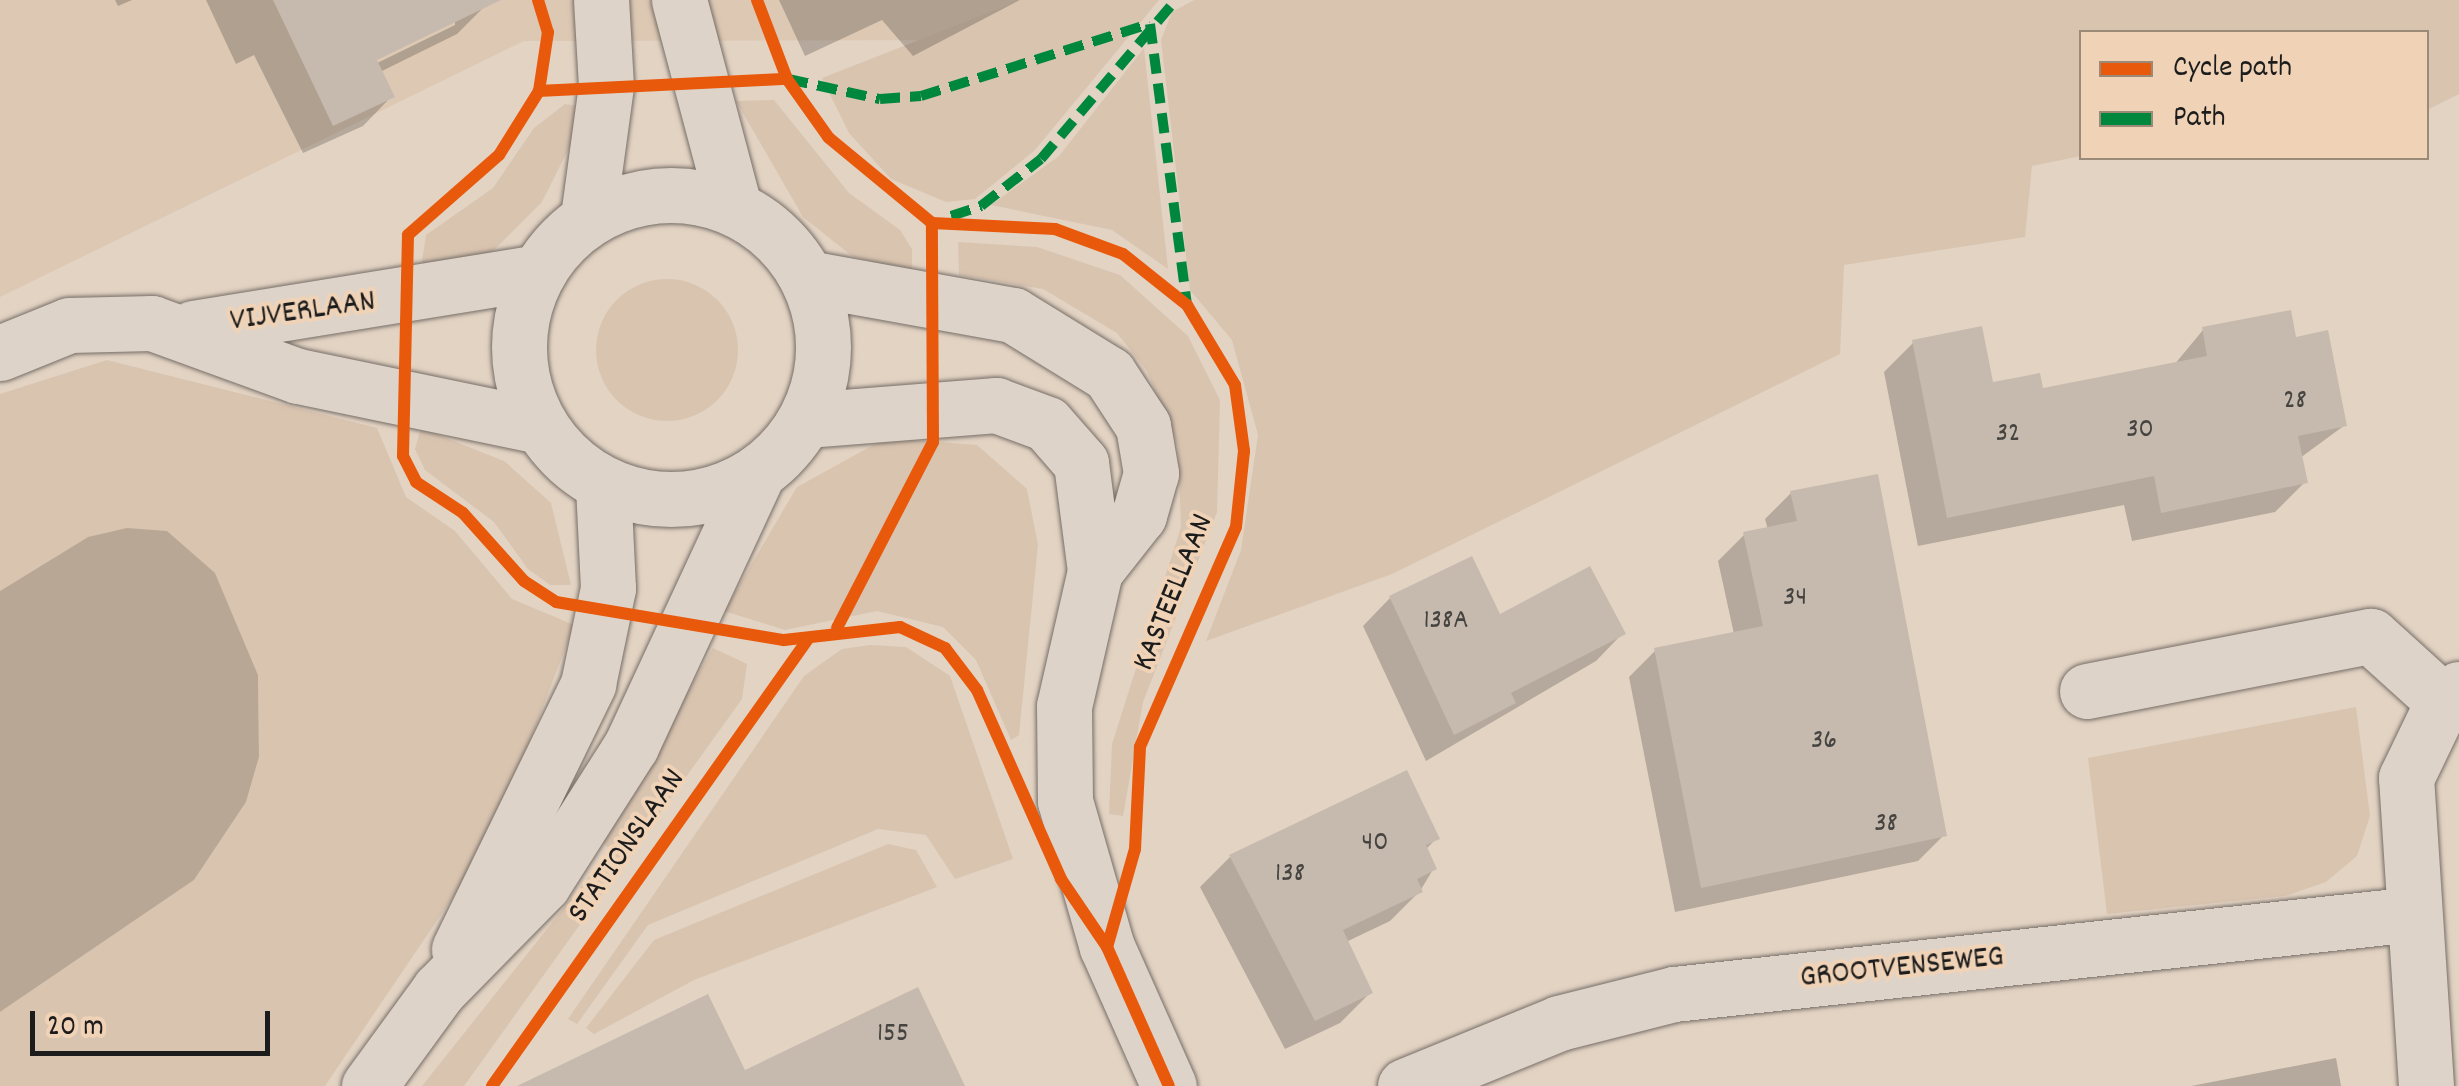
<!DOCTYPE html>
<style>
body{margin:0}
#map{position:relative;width:2459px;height:1086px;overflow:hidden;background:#e3d3c3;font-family:Dekko,sans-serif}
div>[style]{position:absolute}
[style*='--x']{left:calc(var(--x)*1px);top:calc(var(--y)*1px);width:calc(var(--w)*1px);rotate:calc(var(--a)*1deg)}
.built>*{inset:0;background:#ddc8b3}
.green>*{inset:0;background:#d9c4b0}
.round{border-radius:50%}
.water>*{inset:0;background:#b9a796}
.shadow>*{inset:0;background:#0003}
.building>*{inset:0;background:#c6baaf}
.roads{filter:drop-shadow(0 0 2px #766e67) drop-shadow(0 0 2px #766e67)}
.minor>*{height:55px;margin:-27.5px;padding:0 27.5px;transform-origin:27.5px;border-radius:27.5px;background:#ded3c8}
.minor>.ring{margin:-27.5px;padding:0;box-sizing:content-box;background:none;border:55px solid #ded3c8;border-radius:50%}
.quiet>*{height:10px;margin-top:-5px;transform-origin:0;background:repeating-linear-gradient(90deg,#00873e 0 20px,transparent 0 30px)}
.cycleway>*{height:12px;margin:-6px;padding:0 6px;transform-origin:6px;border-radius:6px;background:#e8590c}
span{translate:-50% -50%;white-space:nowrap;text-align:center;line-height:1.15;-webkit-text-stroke:8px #f0d3b6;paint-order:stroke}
.number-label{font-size:28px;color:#464441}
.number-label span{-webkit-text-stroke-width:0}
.street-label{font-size:32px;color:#1c1c1c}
.legend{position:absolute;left:2079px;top:30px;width:350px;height:130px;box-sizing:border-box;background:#f0d3b6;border:2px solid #9b8a78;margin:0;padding:12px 18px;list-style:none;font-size:30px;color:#1c1c1c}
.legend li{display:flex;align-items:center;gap:20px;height:50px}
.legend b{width:50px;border:2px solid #9b8a78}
.scale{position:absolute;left:30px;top:1011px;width:240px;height:45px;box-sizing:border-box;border:5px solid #1c1c1c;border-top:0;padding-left:12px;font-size:30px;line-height:35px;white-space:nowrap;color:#1c1c1c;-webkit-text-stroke:8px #f0d3b6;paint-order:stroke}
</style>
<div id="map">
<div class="built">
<i style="clip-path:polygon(0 0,1055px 0,967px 40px,524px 41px,0 297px)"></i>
</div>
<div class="green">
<i style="clip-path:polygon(1021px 0,1159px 0,1035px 150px,975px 199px,946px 202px,891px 179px,849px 133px,822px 78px)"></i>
<i style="clip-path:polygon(1194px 0,2459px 0,2459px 94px,2427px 110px,2426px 32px,2082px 32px,2081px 156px,2032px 166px,2025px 237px,1844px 265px,1840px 354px,1392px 574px,1206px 641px,1241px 550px,1258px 435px,1232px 340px,1190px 290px,1161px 40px,1172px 12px)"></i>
<i style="clip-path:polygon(1144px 48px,1168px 269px,1112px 230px,991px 205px,1059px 156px)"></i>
<i style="clip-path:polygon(774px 100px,849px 193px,900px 230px,912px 249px,912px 273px,852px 256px,803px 217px,736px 101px)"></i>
<i style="clip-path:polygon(565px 104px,576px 106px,572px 142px,542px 202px,491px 253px,421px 268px,426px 235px,493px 188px,534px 128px)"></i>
<i style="clip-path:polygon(958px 242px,1037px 247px,1120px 275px,1188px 336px,1220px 400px,1217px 512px,1143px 702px,1123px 816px,1109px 814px,1112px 744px,1181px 527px,1178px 446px,1147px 371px,1117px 333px,1043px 289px,959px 275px)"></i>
<i class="round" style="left:596px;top:279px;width:142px;height:142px"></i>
<i style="clip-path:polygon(107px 360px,377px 428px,406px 497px,455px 531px,512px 599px,574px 625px,527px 749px,459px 888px,325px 1086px,0 1086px,0 1012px,194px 880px,246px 802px,259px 757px,258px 675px,215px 573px,88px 537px,0 591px,0 394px)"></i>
<i style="clip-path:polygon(421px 428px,504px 461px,551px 503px,571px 585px,550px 585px,528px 569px,494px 522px,425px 470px,415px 449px)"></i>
<i style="clip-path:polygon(886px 438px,977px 445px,1027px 489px,1038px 545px,1019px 735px,1011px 740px,976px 660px,943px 627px,877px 611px,785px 630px,724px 611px,797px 487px)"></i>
<i style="clip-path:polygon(870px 645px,906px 647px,950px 676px,1013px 859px,955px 879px,926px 835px,878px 829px,648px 925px,577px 1024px,568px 1019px,804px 676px,842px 649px)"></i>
<i style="clip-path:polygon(713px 648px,747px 664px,742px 699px,464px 1086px,422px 1086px,610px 850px,602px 841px)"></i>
<i style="clip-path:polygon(2356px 707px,2370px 816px,2357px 856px,2326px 882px,2285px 896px,2107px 914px,2088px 758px)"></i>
<i style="clip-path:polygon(888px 844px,916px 850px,937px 887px,694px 980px,594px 1034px,586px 1028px,654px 940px)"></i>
</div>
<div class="water">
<i style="clip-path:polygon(127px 528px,167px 531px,215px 573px,258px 675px,259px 757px,246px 802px,194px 880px,0 1012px,0 591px,88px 537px)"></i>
</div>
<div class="shadow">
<i style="clip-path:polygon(115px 0,132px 0,118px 6px)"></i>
<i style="clip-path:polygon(evenodd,206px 0,484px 0,486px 5px,457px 34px,380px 72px,392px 96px,363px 126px,303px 153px,254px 55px,236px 64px,206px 0,455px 19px,455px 25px,367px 68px,364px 63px,455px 19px)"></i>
<i style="clip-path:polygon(779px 0,1020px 0,913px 56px,882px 20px,805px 56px)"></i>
<i style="clip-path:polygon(2203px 330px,2345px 425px,2300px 458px,2305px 482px,2275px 512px,2132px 541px,2124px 505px,1918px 546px,1884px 372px,1914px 342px,1991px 385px,2041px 391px,2174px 365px)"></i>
<i style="clip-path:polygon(1791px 493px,1944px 835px,1918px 861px,1675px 912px,1629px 677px,1655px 651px,1734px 634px,1718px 561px,1745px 534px,1768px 530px,1765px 519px)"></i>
<i style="clip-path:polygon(1390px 598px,1499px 617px,1623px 633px,1596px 661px,1426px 761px,1363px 626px)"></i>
<i style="clip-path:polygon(1437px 838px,1425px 850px,1434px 868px,1420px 891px,1390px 921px,1346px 942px,1370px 993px,1340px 1023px,1285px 1049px,1200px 887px,1230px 857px)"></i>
<i style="clip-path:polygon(2336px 1058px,2341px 1086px,2191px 1086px)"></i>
</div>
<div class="building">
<i style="clip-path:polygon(273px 0,501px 0,377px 60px,395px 97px,333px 126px)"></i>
<i style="clip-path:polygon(2291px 310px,2296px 337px,2328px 330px,2347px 426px,2298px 436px,2308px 483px,2161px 513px,2154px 476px,1947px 518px,1912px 340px,1982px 326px,1993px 382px,2040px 373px,2043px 388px,2207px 356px,2202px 327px)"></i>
<i style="clip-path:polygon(1878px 474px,1947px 836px,1701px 888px,1654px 648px,1763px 626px,1743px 532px,1797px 521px,1790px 491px)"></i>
<i style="clip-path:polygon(1472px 556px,1500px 614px,1590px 566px,1626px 634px,1511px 693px,1516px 703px,1454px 735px,1389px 596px)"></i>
<i style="clip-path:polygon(1407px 770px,1440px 839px,1426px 845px,1437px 869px,1417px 879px,1423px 892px,1343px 930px,1373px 993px,1315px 1021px,1229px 855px)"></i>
<i style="clip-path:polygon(918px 987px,965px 1086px,517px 1086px,708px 994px,745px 1070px)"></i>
</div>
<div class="roads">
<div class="minor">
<i style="--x:679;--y:0;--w:214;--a:75.1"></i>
<i class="ring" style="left:519px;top:195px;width:249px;height:249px"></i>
<i style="--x:588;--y:217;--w:132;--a:-82.2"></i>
<i style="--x:606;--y:86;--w:86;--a:-93.3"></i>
<i style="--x:807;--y:278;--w:209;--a:10.2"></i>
<i style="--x:1013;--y:315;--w:113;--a:31.6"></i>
<i style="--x:1109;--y:374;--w:62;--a:56.8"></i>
<i style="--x:1143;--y:426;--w:48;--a:80.3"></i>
<i style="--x:1151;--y:473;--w:44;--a:105.9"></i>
<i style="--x:1139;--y:515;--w:71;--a:128.2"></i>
<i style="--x:193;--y:328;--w:350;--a:-9.2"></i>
<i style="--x:0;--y:353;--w:74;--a:-22.1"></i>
<i style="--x:69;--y:325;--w:83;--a:-1.4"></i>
<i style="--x:152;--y:323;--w:155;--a:20"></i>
<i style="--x:298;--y:376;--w:247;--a:11.7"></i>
<i style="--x:806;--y:420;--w:191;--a:-4.5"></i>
<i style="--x:996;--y:405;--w:54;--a:20.4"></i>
<i style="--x:1047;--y:424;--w:52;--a:48.9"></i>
<i style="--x:1081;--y:463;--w:109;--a:82.6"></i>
<i style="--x:1095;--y:571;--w:139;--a:102.9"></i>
<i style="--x:1064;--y:706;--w:95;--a:89.4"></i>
<i style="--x:1065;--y:801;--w:152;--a:74"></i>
<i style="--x:1107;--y:947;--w:152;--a:66"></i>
<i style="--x:2087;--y:691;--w:289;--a:-11"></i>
<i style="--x:2371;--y:636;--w:97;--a:42.1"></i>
<i style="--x:459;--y:949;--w:295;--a:-64"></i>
<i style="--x:588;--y:684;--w:98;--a:-78.2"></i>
<i style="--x:608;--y:588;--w:104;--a:-92.8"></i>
<i style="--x:369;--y:1086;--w:119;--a:-53.9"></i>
<i style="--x:439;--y:990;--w:148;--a:-45.5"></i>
<i style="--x:543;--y:884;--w:164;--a:-57.5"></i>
<i style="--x:631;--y:746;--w:301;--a:-65.1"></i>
<i style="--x:1405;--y:1086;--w:166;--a:-22.2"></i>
<i style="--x:1559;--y:1023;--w:119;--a:-14.2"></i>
<i style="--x:1674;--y:994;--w:744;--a:-6.17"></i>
<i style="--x:2426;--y:1086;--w:309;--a:-93.7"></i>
<i style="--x:2406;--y:778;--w:85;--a:-64.3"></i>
<i style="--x:2443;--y:701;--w:20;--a:-37"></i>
</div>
</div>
<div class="quiet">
<i style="--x:788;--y:79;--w:94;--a:12.3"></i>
<i style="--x:880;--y:99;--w:41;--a:-4.2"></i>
<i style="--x:921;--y:96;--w:240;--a:-17.5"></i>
<i style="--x:1150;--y:24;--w:283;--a:82.5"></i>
<i style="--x:951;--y:216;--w:32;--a:-18"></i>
<i style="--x:981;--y:206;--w:76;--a:-38.1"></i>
<i style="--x:1041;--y:159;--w:209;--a:-49.7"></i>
</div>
<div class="cycleway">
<i style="--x:538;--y:0;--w:34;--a:73"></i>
<i style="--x:548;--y:32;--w:60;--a:98.7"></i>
<i style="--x:539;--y:91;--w:75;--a:122"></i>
<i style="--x:499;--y:155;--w:121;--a:138.7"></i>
<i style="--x:408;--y:235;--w:221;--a:91.3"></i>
<i style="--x:403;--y:456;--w:29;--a:63"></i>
<i style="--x:416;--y:482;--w:56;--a:33.4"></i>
<i style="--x:463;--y:513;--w:91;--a:48.1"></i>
<i style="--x:524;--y:581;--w:38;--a:33"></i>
<i style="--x:556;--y:602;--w:231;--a:9.5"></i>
<i style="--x:784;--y:640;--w:117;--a:-6.4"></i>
<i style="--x:900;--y:627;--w:50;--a:25"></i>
<i style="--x:945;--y:648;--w:53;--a:52.7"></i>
<i style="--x:977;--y:690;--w:207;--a:66"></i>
<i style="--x:1061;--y:879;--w:82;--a:55.9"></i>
<i style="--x:1107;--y:947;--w:152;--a:66"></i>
<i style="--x:757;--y:0;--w:85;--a:69.2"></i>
<i style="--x:787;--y:79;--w:72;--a:54.6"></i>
<i style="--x:829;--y:138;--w:134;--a:39.5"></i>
<i style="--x:539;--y:91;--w:248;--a:-2.8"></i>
<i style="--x:932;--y:223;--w:123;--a:2.8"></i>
<i style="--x:1055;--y:229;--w:72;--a:20.2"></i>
<i style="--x:1123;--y:254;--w:82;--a:38.6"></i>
<i style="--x:1187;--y:305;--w:93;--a:59"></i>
<i style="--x:1235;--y:385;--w:67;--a:82.2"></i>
<i style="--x:1244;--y:451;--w:76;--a:96"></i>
<i style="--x:1236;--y:527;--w:240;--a:113.6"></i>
<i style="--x:1140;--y:747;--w:102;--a:92.8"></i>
<i style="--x:1135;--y:849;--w:102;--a:105.9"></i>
<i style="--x:837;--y:628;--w:209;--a:-62.7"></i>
<i style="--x:933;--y:442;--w:219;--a:-90.3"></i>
<i style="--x:492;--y:1086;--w:547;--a:-54.74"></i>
</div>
<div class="number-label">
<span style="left:2295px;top:402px">28</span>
<span style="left:2140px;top:431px">30</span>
<span style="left:2008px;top:435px">32</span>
<span style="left:1795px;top:599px">34</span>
<span style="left:1446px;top:622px">138A</span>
<span style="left:1824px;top:742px">36</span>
<span style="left:1886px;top:825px">38</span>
<span style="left:1375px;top:844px">40</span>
<span style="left:1290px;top:875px">138</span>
<span style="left:893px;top:1035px">155</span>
</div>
<div class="street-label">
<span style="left:303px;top:313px;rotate:-8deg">VIJVERLAAN</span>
<span style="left:1175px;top:593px;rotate:-68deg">KASTEELLAAN</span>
<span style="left:628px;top:847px;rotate:-55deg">STATIONSLAAN</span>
<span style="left:1902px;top:969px;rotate:-6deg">GROOTVENSEWEG</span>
</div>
<ul class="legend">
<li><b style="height:12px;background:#e8590c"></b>Cycle path</li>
<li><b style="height:12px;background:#00873e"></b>Path</li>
</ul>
<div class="scale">20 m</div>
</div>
